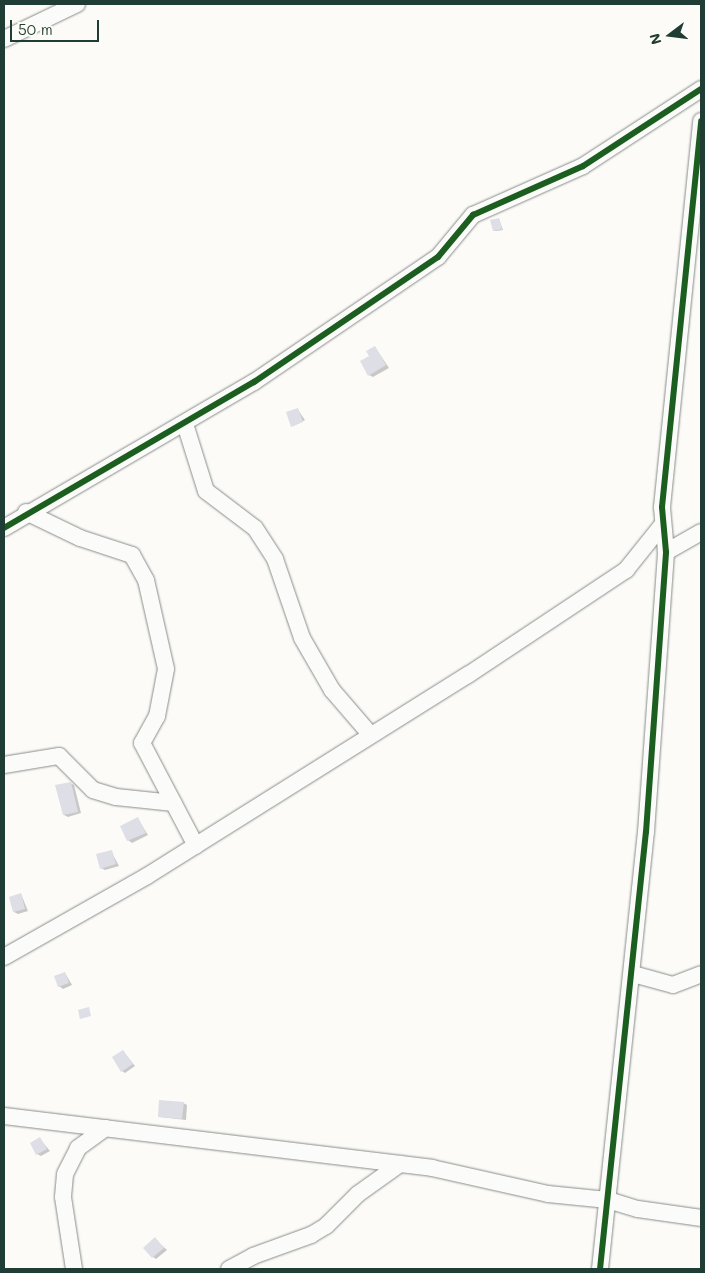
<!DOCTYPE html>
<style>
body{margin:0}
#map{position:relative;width:705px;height:1273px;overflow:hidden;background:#fcfbf8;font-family:Mali,sans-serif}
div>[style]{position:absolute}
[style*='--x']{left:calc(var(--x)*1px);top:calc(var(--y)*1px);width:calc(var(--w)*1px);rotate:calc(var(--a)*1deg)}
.shadow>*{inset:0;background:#0003}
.building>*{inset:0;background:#dddee6}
.roads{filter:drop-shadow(0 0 1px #888d8a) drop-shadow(0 0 1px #888d8a)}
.minor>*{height:16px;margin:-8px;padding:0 8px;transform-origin:8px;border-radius:8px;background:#fbfbf9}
.cycleway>*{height:6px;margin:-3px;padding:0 3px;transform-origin:3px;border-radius:3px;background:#1b5e20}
span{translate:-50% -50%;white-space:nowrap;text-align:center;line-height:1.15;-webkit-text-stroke:4.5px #fdfcf7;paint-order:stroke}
.frame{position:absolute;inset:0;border:5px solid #1f3d34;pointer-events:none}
.north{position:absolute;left:645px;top:10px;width:50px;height:50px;-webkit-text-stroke:4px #fdfcf7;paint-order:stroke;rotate:255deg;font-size:14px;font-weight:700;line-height:20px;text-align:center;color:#1f3d34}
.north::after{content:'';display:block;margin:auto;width:18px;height:22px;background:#1f3d34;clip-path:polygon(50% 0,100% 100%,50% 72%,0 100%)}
.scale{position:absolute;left:10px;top:20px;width:89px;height:22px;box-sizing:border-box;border:2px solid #1f3d34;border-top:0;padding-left:6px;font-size:15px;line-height:18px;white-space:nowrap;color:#1f3d34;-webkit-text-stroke:4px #fdfcf7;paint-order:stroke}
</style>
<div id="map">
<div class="shadow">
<i style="clip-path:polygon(499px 219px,503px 230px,496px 231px,494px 231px)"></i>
<i style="clip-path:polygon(375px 347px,389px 368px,373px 377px,369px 375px)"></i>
<i style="clip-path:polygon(298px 410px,305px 420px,293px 426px,292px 426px)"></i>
<i style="clip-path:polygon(70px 783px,74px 785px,81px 813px,68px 817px,64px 815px)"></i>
<i style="clip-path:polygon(138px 819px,148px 835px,132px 843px,128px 840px)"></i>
<i style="clip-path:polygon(111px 851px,119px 866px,105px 870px,101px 868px)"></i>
<i style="clip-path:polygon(21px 894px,28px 911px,18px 914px,14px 912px)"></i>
<i style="clip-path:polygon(65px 973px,72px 985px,63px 989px,59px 986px)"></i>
<i style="clip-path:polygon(123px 1051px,135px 1066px,125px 1073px,122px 1071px)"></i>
<i style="clip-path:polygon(183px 1103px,187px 1105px,186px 1120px,160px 1117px)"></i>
<i style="clip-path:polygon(40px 1139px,50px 1151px,41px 1156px,37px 1154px)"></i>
<i style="clip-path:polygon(155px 1239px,167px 1250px,156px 1259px,153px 1257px)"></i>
</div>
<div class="building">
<i style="clip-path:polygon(499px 218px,502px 229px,493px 231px,490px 220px)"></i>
<i style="clip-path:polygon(375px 346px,386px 365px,368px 376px,360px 361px,369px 356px,366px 351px)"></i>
<i style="clip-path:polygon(298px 408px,303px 422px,291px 427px,286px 412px)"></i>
<i style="clip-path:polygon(71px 782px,78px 812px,63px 815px,55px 785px)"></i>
<i style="clip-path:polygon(138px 817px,146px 833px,127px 841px,120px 826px)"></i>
<i style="clip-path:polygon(112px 850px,116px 864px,100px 869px,96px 854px)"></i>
<i style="clip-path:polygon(21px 893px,25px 909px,13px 912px,9px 897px)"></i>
<i style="clip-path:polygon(65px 972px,69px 983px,58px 987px,54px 976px)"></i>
<i style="clip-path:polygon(89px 1007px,91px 1016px,80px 1019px,78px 1010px)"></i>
<i style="clip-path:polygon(123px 1050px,133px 1064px,121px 1072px,112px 1057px)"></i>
<i style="clip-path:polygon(159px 1100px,184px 1102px,182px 1119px,158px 1117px)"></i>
<i style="clip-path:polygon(40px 1137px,47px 1149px,36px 1155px,30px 1143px)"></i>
<i style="clip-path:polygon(155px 1237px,164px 1248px,152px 1258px,143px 1248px)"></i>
</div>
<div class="roads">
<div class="minor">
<i style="--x:4;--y:39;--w:81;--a:-25.6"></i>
<i style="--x:185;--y:424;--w:70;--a:72.6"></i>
<i style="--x:206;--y:491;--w:61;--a:37.1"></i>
<i style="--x:255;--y:528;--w:37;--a:57"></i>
<i style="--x:275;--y:559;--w:83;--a:71.1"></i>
<i style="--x:302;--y:638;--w:60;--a:60"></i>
<i style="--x:332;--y:690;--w:58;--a:49.2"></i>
<i style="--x:26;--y:512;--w:60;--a:25.7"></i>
<i style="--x:80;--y:538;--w:55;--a:18.1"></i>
<i style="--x:132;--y:555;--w:29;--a:61"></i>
<i style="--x:146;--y:580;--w:91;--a:77.3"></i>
<i style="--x:166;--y:669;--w:48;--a:100.8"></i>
<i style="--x:157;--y:716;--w:31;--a:119"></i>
<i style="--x:142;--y:743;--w:116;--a:62.3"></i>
<i style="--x:4;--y:528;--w:290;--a:-30.3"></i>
<i style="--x:254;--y:382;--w:222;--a:-34.2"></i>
<i style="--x:438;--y:257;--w:55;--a:-50.2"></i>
<i style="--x:473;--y:215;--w:120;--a:-24"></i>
<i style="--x:583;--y:166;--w:141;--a:-33.1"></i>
<i style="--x:666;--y:552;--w:40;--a:-29.7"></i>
<i style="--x:4;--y:765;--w:56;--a:-9.3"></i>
<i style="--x:59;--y:756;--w:48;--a:45"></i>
<i style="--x:93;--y:790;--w:24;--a:17"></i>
<i style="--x:116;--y:797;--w:58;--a:5.9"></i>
<i style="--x:4;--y:957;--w:164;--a:-29.5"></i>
<i style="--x:147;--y:876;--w:379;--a:-32.1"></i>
<i style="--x:468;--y:675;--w:190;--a:-33.6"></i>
<i style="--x:626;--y:570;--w:58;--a:-51.3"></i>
<i style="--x:633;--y:974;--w:41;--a:15.4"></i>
<i style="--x:673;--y:985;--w:30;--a:-21"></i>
<i style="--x:4;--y:1116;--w:431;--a:6.9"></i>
<i style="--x:432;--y:1168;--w:119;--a:12.6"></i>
<i style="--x:548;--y:1194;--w:60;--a:5.7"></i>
<i style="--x:608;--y:1200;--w:31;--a:17"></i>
<i style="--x:638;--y:1209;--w:64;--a:8.1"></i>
<i style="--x:74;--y:1269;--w:73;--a:-98.7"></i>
<i style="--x:63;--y:1197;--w:23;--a:-85"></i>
<i style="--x:65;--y:1174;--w:29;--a:-63"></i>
<i style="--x:78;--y:1148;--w:34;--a:-36"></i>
<i style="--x:229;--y:1269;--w:27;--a:-28"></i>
<i style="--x:253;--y:1256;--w:62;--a:-19.9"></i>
<i style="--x:311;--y:1235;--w:17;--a:-31"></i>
<i style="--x:326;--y:1226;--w:45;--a:-45"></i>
<i style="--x:358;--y:1194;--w:52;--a:-35.5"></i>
<i style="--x:600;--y:1269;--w:439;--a:-84"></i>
<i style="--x:646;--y:832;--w:281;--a:-85.9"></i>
<i style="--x:666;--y:552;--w:45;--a:-95.1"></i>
<i style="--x:662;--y:507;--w:388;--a:-84.2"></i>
</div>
</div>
<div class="cycleway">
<i style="--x:4;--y:528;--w:290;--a:-30.3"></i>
<i style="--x:254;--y:382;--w:222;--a:-34.2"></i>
<i style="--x:438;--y:257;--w:55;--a:-50.2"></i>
<i style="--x:473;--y:215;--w:120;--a:-24"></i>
<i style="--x:583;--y:166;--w:141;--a:-33.1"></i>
<i style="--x:600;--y:1269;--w:439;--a:-84"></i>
<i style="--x:646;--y:832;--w:281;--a:-85.9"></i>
<i style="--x:666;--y:552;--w:45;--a:-95.1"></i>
<i style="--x:662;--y:507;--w:388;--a:-84.2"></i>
</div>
<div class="frame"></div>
<div class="north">N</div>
<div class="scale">50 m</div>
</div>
